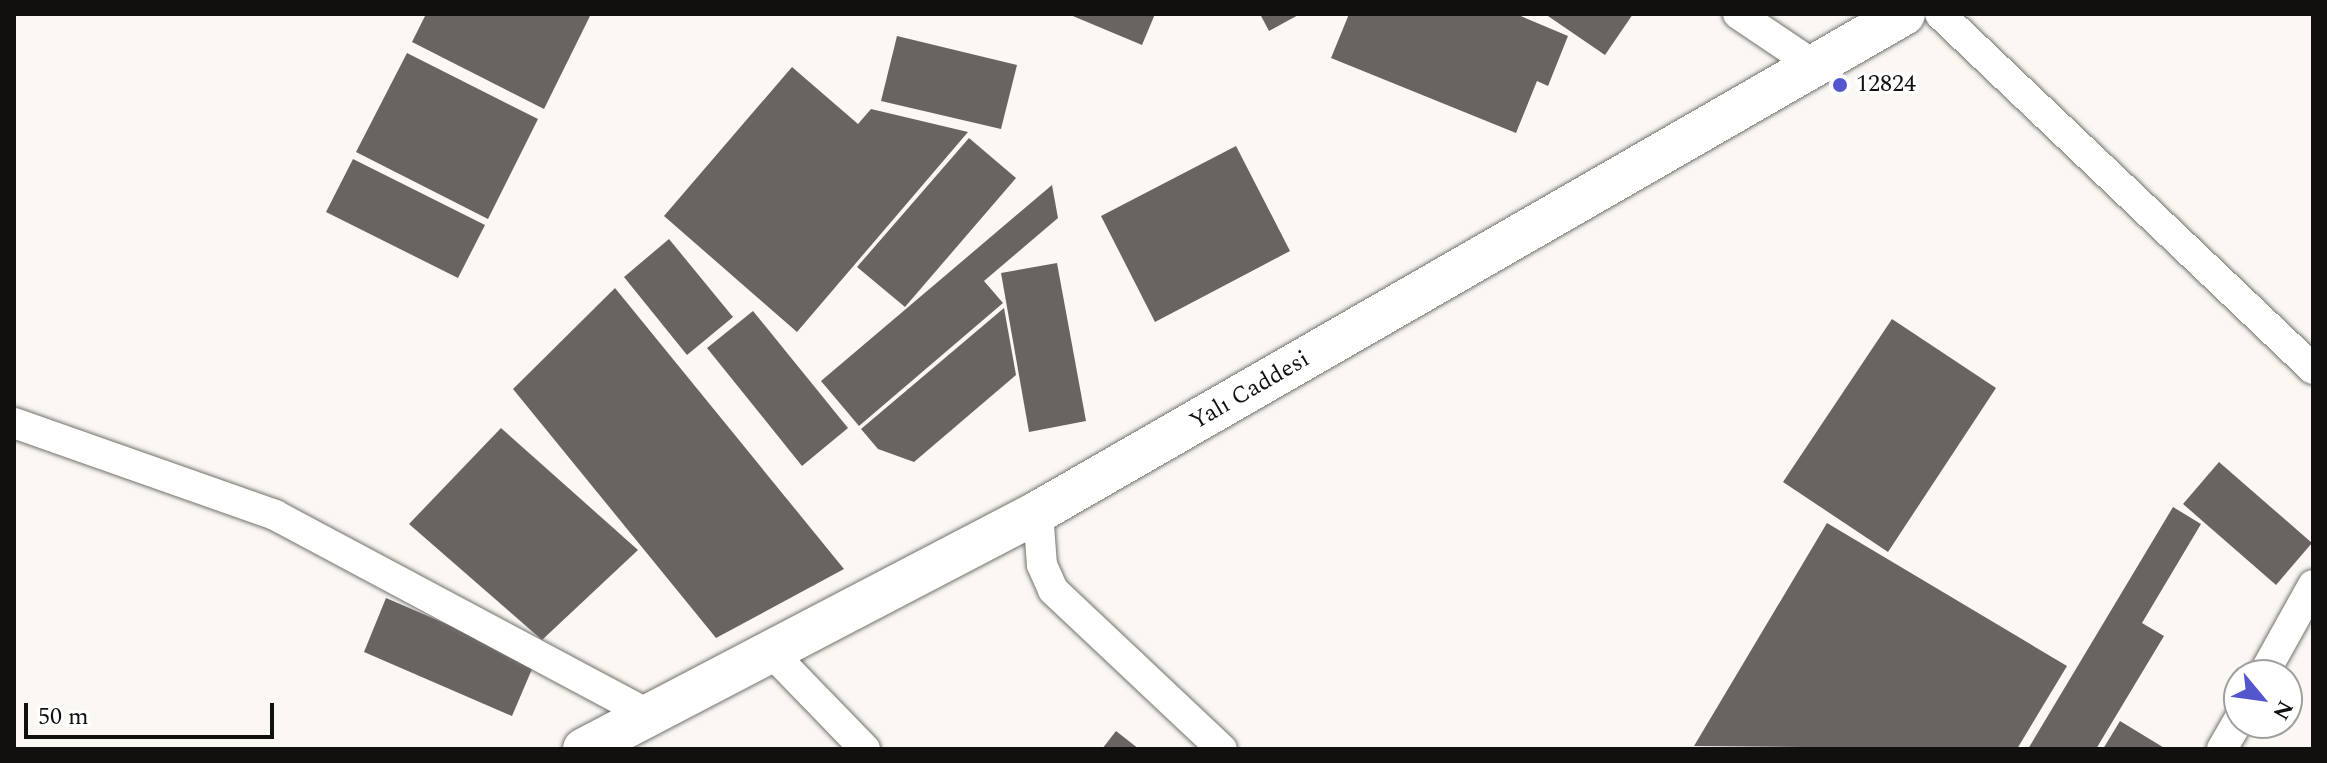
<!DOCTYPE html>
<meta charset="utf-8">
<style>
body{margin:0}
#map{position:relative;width:2327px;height:763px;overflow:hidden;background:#fbf8f3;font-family:Spectral,serif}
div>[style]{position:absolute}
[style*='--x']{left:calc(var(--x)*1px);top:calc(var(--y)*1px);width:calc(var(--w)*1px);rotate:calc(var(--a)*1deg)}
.building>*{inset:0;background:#696461}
.roads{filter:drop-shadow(0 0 2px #73716c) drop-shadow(0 0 2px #73716c)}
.street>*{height:30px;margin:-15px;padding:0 15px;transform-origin:15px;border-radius:15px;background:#fff}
.secondary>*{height:42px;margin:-21px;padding:0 21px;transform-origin:21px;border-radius:21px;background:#fff}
.dots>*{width:22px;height:22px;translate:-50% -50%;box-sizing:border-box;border:4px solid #fff;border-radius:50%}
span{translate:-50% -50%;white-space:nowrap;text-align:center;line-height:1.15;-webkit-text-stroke:6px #fff;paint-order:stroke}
.poi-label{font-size:24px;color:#11100e}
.left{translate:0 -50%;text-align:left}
.street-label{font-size:24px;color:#11100e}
.frame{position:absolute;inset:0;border:16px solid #11100e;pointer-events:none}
.north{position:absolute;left:2223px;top:659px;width:80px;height:80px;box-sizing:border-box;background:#fff;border:2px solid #a09f9f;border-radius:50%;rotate:119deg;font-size:22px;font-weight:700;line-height:32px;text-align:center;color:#11100e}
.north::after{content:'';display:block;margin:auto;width:28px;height:36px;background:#5356cd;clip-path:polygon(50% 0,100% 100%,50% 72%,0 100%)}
.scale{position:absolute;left:24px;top:703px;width:250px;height:36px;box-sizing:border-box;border:4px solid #11100e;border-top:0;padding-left:10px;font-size:24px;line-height:28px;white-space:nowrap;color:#11100e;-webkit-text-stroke:6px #fff;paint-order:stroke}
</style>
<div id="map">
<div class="building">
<i style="clip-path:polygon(426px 14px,591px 14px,544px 109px,412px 42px)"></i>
<i style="clip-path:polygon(1068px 14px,1155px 14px,1142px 45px)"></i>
<i style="clip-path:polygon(1260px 14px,1300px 14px,1269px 31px)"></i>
<i style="clip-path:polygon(1349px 14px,1516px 14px,1568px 36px,1548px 86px,1537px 81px,1516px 133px,1331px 58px)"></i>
<i style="clip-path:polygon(1545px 14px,1633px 14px,1605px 55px)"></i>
<i style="clip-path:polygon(897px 36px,1017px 65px,1001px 129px,881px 101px)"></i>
<i style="clip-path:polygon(407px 53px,538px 119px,488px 219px,356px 152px)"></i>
<i style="clip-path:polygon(792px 67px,858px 124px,871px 109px,968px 132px,797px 332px,664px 216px)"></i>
<i style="clip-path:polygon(969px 138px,1016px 178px,905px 307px,857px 267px)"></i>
<i style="clip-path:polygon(1236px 146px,1290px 251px,1155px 322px,1101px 216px)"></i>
<i style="clip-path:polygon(353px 159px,485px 225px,458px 278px,326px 212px)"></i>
<i style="clip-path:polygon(1052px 185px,1058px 218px,984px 281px,1003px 303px,859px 426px,821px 381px)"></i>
<i style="clip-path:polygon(669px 239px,733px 317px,687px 355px,624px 277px)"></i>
<i style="clip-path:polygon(1057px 263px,1086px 421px,1029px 432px,1001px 273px)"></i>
<i style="clip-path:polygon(615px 288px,844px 569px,716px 638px,513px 389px)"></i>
<i style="clip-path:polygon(1004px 308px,1016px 375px,914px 462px,878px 449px,861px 429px)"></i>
<i style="clip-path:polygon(753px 311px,848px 428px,802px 466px,707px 348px)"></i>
<i style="clip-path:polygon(1892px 319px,1996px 388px,1888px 552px,1783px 482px)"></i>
<i style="clip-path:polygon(501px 428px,638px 550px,542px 640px,409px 524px)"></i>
<i style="clip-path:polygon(2219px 462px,2312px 543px,2276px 585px,2183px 504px)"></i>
<i style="clip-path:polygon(2173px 507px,2201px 524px,2142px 623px,2164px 636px,2096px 749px,2028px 749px)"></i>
<i style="clip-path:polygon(1827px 523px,2067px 666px,2017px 749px,1694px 746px)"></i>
<i style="clip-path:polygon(386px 598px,535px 662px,512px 716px,364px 652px)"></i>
<i style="clip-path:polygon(2120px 721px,2166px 749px,2103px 749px)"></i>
<i style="clip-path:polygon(1116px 731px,1139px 749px,1102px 749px)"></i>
</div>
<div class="roads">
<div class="street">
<i style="--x:1738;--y:14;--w:95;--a:33.9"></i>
<i style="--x:1940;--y:14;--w:515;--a:43.58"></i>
<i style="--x:14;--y:423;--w:277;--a:19.4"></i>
<i style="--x:275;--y:515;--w:425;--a:28.1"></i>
<i style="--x:1038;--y:512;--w:53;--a:85.7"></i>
<i style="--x:1042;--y:565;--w:27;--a:66"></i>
<i style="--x:1053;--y:590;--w:232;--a:43.3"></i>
<i style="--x:771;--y:652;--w:135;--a:45.9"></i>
<i style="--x:2263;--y:675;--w:103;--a:-60.9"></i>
<i style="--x:2222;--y:749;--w:34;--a:-60"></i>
</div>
<div class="secondary">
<i style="--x:584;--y:749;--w:512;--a:-27.57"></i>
<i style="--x:1038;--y:512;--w:999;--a:-29.9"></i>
</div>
</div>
<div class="dots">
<i style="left:1840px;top:85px;background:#5356cd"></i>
</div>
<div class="poi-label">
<span class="left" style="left:1856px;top:85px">12824</span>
</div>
<div class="street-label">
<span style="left:1250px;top:391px;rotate:-30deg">Yalı Caddesi</span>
</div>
<div class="frame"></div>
<div class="north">N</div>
<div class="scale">50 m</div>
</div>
